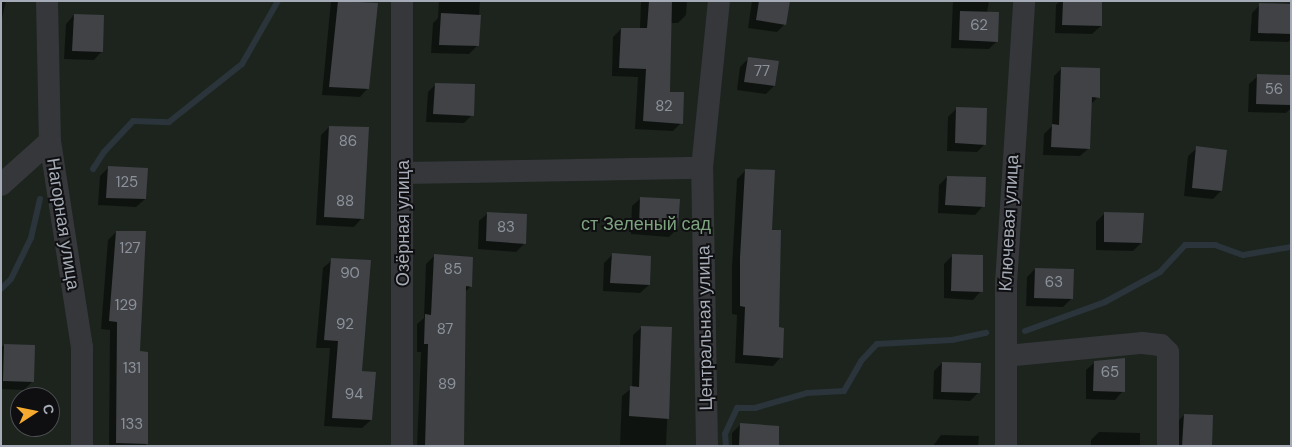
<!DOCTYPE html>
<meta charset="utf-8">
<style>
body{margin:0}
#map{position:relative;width:1292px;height:447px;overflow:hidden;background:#141416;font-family:"DM Sans",sans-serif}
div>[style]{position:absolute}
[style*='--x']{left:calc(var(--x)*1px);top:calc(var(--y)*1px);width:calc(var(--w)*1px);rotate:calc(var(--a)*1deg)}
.green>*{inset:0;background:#1c241d}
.shadow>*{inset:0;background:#0007}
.stream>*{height:6px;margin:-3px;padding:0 3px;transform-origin:3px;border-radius:3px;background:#2a343a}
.building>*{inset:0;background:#404246}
.minor>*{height:22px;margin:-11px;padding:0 11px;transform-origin:11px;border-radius:11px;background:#35373b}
span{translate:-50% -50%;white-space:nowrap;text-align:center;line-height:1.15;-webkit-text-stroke:4px #0f0f11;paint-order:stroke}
.number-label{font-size:15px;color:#8c929b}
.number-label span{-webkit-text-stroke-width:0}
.street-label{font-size:18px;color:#a6acb7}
.park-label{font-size:18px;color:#7da27e}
.frame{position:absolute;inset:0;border:2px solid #a6acb7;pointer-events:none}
.north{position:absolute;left:10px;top:387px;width:50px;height:50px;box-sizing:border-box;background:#0f0f11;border:1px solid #4b4e53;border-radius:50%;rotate:79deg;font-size:14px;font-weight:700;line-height:20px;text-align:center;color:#a6acb7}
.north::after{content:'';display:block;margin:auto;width:18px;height:22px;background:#f4ab2f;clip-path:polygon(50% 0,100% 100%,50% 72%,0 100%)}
</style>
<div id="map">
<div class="green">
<i style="clip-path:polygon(evenodd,1px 1px,1291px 1px,1291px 446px,1px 446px,1px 1px,20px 397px,50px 397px,50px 427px,20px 427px,20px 397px)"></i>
</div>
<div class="shadow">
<i style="clip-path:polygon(1px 1px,6px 1px,1px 22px)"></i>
<i style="clip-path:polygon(331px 1px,357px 1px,368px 88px,360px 97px,322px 95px)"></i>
<i style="clip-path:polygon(439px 1px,480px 1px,477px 46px,469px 54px,431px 53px,433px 23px,438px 18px)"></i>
<i style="clip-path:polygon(641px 1px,687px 1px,686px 15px,678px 23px,670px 23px,669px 93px,681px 123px,673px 131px,635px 129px,638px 77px,612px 76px,613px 37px,621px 29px,640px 29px)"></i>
<i style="clip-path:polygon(752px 1px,789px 1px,785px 24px,777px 32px,748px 28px)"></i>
<i style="clip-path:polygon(953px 1px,989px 1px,987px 13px,997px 41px,989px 49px,951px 48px)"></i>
<i style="clip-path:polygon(1060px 1px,1101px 1px,1101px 26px,1092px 34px,1055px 33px,1056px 5px)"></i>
<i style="clip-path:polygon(1260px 5px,1291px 5px,1291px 39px,1288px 42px,1250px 41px,1252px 13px)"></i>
<i style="clip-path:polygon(74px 15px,102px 51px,94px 60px,64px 59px,66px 24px)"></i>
<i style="clip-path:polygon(749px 58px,778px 62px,774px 86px,766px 94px,737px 90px,740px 67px)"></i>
<i style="clip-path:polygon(1062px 68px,1098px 97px,1090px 105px,1089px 148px,1080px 156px,1043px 155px,1044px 134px,1052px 126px,1054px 76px)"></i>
<i style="clip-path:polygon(1258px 76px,1291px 77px,1291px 108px,1286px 113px,1248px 112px,1249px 84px)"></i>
<i style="clip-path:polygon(436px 84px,472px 115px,464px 123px,426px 122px,428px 92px)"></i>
<i style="clip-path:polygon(957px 108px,985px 144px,977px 152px,947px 151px,948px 117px)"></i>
<i style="clip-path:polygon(329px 127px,362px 218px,354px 227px,316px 225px,321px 135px)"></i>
<i style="clip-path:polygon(1197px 148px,1221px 191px,1213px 199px,1184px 196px,1188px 156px)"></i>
<i style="clip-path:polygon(108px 168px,145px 199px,136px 207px,98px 205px,100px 176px)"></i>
<i style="clip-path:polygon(746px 170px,770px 231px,781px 357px,773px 366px,735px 363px,737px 315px,732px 314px,732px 267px,737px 179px)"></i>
<i style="clip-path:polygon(947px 177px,983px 206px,975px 215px,938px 213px,939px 185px)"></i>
<i style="clip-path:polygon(641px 198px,677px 229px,669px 237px,631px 234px,632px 206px)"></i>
<i style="clip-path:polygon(488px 213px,524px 244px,516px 252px,478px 249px,479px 221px)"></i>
<i style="clip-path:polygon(1105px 213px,1141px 243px,1133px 251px,1096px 250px,1096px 222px)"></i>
<i style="clip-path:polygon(116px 232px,139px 353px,146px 353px,146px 446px,109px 446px,110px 330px,101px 329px,108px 240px)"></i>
<i style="clip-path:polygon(612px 255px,649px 285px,640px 293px,603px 291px,604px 263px)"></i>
<i style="clip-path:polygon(953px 255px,981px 291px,973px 300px,944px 298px,944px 264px)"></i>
<i style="clip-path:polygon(434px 256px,471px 286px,464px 293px,463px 446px,417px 446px,421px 352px,417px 352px,417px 324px,424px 318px,426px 264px)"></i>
<i style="clip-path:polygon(332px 260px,371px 420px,362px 428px,324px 426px,330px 348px,316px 348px,323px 268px)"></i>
<i style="clip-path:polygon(1035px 269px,1072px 298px,1063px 307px,1026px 306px,1027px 277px)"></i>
<i style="clip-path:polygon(642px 327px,671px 328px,666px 446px,620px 446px,622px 396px,632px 388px,633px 335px)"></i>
<i style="clip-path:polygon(4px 345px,33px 381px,24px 390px,1px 389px,1px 348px)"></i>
<i style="clip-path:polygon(1095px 362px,1123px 391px,1115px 400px,1086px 399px,1086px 370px)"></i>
<i style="clip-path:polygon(942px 363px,979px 392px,970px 401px,933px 399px,934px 371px)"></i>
<i style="clip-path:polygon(1184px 415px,1211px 446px,1175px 446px,1176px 423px)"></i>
<i style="clip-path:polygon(740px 425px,777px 446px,732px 446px,732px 433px)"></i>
<i style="clip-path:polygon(1099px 432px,1140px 433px,1140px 446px,1091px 446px,1091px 440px)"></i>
<i style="clip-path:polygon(941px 435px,979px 436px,978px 446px,933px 446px)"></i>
</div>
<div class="stream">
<i style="--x:93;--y:169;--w:20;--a:-57"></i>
<i style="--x:104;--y:152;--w:42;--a:-46.9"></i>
<i style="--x:133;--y:121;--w:36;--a:2"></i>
<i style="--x:169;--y:122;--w:93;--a:-38.5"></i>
<i style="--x:242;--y:64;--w:73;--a:-60.3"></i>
<i style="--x:1;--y:289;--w:14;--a:-45"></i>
<i style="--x:11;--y:279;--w:46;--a:-64"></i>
<i style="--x:31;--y:238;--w:40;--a:-77"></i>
<i style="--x:1025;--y:331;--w:85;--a:-19.9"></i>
<i style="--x:1105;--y:302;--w:63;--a:-28.6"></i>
<i style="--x:1160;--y:272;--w:37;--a:-47"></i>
<i style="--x:1185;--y:245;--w:30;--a:0"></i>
<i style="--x:1215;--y:245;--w:30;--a:20"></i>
<i style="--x:1243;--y:255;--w:49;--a:-9.5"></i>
<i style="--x:726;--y:446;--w:12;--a:-95"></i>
<i style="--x:725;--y:434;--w:29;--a:-65"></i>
<i style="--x:737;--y:408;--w:18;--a:0"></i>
<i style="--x:755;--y:408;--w:54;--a:-16.1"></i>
<i style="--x:807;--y:393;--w:37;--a:-3"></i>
<i style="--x:844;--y:391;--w:34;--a:-60"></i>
<i style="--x:861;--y:361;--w:23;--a:-47"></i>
<i style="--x:877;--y:344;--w:75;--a:-3.1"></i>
<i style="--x:952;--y:340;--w:35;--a:-12"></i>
</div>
<div class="building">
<i style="clip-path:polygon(338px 1px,378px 3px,369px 89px,329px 87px)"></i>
<i style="clip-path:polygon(649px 1px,672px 1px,670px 92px,684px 92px,683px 124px,643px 121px,646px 69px,619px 68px,621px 28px,647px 28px)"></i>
<i style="clip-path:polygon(759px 1px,790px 1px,786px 25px,756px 20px)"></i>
<i style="clip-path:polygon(1063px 1px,1102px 1px,1102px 26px,1062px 25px)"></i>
<i style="clip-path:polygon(1259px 3px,1291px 4px,1291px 34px,1258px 33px)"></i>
<i style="clip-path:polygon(960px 11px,999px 12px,998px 42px,959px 40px)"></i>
<i style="clip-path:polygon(441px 13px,481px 15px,479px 46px,439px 45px)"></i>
<i style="clip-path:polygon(74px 14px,104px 15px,103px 52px,72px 51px)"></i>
<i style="clip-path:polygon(748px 57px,779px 61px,775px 86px,744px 82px)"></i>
<i style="clip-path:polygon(1061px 67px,1100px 68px,1100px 98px,1092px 97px,1090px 149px,1051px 147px,1052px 124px,1059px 125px)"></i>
<i style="clip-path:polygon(1257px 74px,1291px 75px,1291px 105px,1256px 104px)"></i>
<i style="clip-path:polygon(435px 83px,475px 84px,474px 116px,433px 114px)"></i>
<i style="clip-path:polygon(956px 107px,987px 108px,986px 145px,955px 143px)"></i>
<i style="clip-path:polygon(329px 126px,369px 127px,364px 219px,324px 217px)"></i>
<i style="clip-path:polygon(1196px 146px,1227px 150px,1222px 191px,1192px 188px)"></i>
<i style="clip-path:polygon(108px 166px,148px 168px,146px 199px,106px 198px)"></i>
<i style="clip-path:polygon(745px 169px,775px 170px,772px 230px,781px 230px,779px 327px,784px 328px,783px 358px,743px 355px,745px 307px,740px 306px,740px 258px)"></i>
<i style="clip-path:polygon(947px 176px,986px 177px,985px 207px,945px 205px)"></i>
<i style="clip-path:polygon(640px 197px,680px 199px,678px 229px,639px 227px)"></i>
<i style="clip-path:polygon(487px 212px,527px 214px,526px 244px,486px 241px)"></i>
<i style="clip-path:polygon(1104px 212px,1144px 213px,1142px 243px,1104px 242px)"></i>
<i style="clip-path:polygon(116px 231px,146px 231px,140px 351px,148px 352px,148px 444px,116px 443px,117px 322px,109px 321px)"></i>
<i style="clip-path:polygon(612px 253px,651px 256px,650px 285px,610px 283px)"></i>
<i style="clip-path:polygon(434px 254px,473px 257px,472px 287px,466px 286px,464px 446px,425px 446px,428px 344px,424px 344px,425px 314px,431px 315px)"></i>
<i style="clip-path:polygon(952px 254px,983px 255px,983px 292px,951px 291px)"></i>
<i style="clip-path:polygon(331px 258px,371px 260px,362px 371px,376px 372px,372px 420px,332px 418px,338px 341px,324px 340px)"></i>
<i style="clip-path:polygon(1035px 268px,1074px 269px,1073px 299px,1034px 298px)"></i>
<i style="clip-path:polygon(641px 326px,672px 327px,669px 419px,629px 416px,630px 386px,639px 387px)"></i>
<i style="clip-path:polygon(4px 344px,35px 345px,34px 382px,3px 381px)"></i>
<i style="clip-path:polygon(1125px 358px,1125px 392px,1093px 391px,1094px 361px)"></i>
<i style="clip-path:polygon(942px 362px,981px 363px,980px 393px,941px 392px)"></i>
<i style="clip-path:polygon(1184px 414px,1213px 415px,1212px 446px,1182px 446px)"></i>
<i style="clip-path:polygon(740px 423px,779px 426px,779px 446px,739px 446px)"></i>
</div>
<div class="minor">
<i style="--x:47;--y:1;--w:140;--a:88.8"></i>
<i style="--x:50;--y:141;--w:208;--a:81.2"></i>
<i style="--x:82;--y:347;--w:99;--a:90"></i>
<i style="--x:403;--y:173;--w:299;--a:-1"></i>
<i style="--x:1;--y:185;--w:66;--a:-41.9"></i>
<i style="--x:1006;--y:356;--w:137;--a:-5.5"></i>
<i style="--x:1142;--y:343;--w:19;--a:6"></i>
<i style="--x:1161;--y:345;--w:10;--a:45"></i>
<i style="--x:1168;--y:352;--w:94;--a:90"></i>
<i style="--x:402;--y:446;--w:445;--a:-90"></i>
<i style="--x:707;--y:446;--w:278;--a:-91"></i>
<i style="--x:702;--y:168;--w:168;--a:-84.2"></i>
<i style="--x:1006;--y:446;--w:163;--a:-90"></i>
<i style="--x:1006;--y:283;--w:283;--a:-86.3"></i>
</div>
<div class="number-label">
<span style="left:979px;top:26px">62</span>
<span style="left:762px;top:72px">77</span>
<span style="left:1274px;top:90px">56</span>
<span style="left:664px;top:107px">82</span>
<span style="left:348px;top:142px">86</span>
<span style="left:127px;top:183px">125</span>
<span style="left:345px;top:202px">88</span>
<span style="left:506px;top:228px">83</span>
<span style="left:130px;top:249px">127</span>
<span style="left:453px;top:270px">85</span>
<span style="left:350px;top:274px">90</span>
<span style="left:1054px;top:283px">63</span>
<span style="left:126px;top:306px">129</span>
<span style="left:345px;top:325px">92</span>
<span style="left:445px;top:330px">87</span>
<span style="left:132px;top:369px">131</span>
<span style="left:1110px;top:373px">65</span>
<span style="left:447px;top:385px">89</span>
<span style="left:354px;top:395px">94</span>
<span style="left:132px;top:425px">133</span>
</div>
<div class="street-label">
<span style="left:403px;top:223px;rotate:-90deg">Озёрная улица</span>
<span style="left:1009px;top:223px;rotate:-87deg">Ключевая улица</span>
<span style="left:63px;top:224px;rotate:81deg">Нагорная улица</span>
<span style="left:705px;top:328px;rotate:-91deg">Центральная улица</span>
</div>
<div class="park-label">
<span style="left:646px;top:224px">ст Зеленый сад</span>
</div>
<div class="frame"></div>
<div class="north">С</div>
</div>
